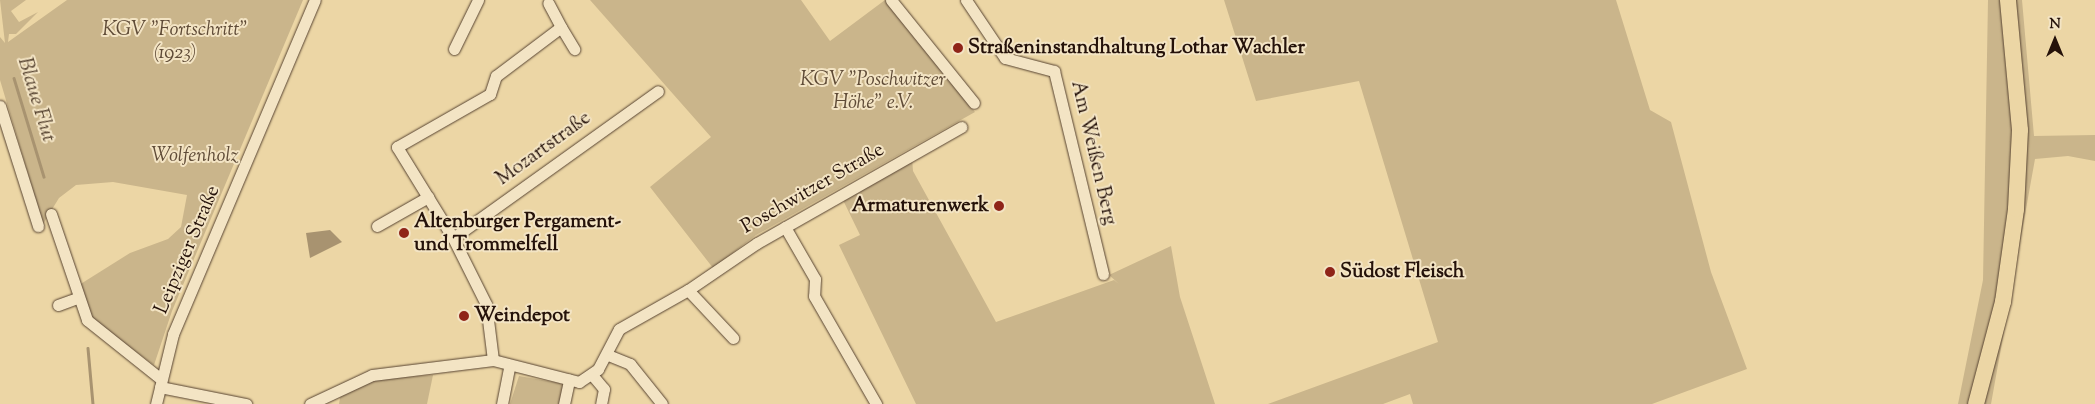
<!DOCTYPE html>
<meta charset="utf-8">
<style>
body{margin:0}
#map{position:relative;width:2095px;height:404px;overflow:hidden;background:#ecd6a5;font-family:"Sorts Mill Goudy",serif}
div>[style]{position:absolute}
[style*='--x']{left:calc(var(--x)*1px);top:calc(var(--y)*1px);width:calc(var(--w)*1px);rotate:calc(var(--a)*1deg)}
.green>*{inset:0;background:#cab58b}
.water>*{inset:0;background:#a89370}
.stream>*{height:2.5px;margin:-1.25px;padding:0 1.25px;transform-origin:1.25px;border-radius:1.25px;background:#a89370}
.roads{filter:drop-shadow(0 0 1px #574331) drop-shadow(0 0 1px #574331)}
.minor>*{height:11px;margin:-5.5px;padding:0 5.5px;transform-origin:5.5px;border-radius:5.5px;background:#f3e4c4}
.highway>*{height:16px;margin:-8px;padding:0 8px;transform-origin:8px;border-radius:8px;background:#ecd6a5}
.dots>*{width:14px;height:14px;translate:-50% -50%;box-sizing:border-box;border:2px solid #f3e4c4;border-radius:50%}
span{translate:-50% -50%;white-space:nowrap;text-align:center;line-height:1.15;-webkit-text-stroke:4px #f3e4c4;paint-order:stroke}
.park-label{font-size:20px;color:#5f4b37;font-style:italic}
.poi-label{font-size:20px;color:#25120a;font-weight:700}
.left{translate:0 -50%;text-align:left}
.right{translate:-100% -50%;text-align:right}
.street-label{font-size:20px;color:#25120a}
.water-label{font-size:21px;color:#594633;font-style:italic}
.north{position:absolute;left:2030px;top:15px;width:50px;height:50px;-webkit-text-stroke:4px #f3e4c4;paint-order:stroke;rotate:0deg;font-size:14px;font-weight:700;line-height:20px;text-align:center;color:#25120a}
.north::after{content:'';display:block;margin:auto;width:18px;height:22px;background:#25120a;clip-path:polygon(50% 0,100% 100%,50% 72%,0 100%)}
</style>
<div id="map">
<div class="green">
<i style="clip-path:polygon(0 0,26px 0,11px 11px,19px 22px,38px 12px,16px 34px,9px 34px,8px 42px,67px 0,303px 0,172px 311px,154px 365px,90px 318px,79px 285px,130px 253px,168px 239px,181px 227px,187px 195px,113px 182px,76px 185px,59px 198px,43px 224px,0 80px,0 37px,5px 43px)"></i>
<i style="clip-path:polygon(590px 0,801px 0,830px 41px,885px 0,975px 112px,756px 235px,713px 268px,650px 187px,711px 137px)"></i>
<i style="clip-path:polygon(1224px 0,1616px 0,1650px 110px,1671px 122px,1711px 272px,1747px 369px,1652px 404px,1413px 404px,1410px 394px,1383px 404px,1268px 404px,1438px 342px,1359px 81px,1256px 101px)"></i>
<i style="clip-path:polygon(1988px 0,2022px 0,2034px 136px,2095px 135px,2095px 161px,2068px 156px,2035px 159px,1991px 404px,1958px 404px,1983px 280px)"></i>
<i style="clip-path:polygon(912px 158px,913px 171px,996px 322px,1114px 280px,1119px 284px,1109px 275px,1171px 246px,1180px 297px,1215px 404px,916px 404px,839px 245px,860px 235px,842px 198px)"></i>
<i style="clip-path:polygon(433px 375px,427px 404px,339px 404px,341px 392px,380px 379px)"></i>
<i style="clip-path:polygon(519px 376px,559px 383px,564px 387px,561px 404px,510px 404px)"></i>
</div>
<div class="water">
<i style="clip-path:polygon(330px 230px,342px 242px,310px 258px,306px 233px)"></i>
</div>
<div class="stream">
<i style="--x:14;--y:78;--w:103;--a:73.1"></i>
<i style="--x:88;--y:348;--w:56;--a:84.9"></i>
</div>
<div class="roads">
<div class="minor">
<i style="--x:891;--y:0;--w:132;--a:51.1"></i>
<i style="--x:966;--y:0;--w:70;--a:56.1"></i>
<i style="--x:1005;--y:58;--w:51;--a:14.9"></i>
<i style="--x:1054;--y:71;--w:209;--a:76.4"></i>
<i style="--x:561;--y:27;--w:26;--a:59"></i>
<i style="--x:454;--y:49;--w:55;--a:-63.9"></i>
<i style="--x:0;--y:106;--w:126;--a:72.4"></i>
<i style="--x:51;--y:214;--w:112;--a:71.2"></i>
<i style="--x:87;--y:320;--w:95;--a:38.6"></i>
<i style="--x:377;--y:226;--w:59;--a:-29.6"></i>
<i style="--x:785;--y:227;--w:60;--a:60"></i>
<i style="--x:815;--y:279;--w:17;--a:93"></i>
<i style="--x:814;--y:296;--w:125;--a:60.1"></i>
<i style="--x:453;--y:238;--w:252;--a:-35.6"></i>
<i style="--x:688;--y:290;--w:66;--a:46.8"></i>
<i style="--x:58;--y:305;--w:20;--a:-20"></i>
<i style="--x:608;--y:355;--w:24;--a:22"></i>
<i style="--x:630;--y:364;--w:51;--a:51.3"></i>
<i style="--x:493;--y:360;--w:56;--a:-97.1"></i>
<i style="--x:486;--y:304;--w:74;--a:-116.6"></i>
<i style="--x:453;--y:238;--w:107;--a:-121.6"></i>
<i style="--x:397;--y:147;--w:107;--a:-29.7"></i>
<i style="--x:490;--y:94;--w:19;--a:-72"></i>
<i style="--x:496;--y:76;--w:81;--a:-37"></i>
<i style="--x:561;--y:27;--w:27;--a:-118"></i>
<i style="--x:593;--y:376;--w:17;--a:50"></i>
<i style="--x:604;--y:389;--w:15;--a:101"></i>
<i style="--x:160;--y:387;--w:88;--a:11.2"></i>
<i style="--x:156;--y:404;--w:72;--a:-76.3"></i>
<i style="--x:173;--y:334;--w:363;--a:-67"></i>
<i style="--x:310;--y:404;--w:68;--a:-25.1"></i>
<i style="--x:372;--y:375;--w:122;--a:-7.1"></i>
<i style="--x:493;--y:360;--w:89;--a:14.3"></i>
<i style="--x:579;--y:382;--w:23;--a:-34"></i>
<i style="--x:598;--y:369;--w:45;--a:-62.3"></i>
<i style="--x:619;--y:329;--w:79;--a:-29.5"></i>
<i style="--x:688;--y:290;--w:83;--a:-34.3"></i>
<i style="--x:757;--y:243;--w:235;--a:-29.6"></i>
<i style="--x:502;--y:404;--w:38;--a:-79"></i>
<i style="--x:564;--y:404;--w:25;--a:-78"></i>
</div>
<div class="highway">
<i style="--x:1976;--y:404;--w:106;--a:-75.2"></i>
<i style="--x:2003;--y:302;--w:94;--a:-82"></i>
<i style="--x:2016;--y:209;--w:79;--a:-87.1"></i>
<i style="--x:2020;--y:130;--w:131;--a:-95.3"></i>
</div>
</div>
<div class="dots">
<i style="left:958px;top:48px;background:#8f2418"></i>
<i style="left:999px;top:206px;background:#8f2418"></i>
<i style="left:404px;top:233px;background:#8f2418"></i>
<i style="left:1330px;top:272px;background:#8f2418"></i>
<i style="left:464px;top:316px;background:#8f2418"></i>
</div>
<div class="park-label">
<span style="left:175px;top:42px">KGV "Fortschritt"<br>(1923)</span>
<span style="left:873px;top:92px">KGV "Poschwitzer<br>Höhe" e.V.</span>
<span style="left:195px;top:156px">Wolfenholz</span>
</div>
<div class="poi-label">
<span class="left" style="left:968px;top:48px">Straßeninstandhaltung Lothar Wachler</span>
<span class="right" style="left:989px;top:206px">Armaturenwerk</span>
<span class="left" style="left:414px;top:234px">Altenburger Pergament-<br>und Trommelfell</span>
<span class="left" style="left:1340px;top:272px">Südost Fleisch</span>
<span class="left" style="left:474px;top:316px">Weindepot</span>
</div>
<div class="street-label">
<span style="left:544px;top:149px;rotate:-36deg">Mozartstraße</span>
<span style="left:1093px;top:153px;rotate:77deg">Am Weißen Berg</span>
<span style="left:813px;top:189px;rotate:-30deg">Poschwitzer Straße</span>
<span style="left:188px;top:250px;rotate:-67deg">Leipziger Straße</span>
</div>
<div class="water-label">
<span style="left:36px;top:100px;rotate:73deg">Blaue Flut</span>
</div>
<div class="north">N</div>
</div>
